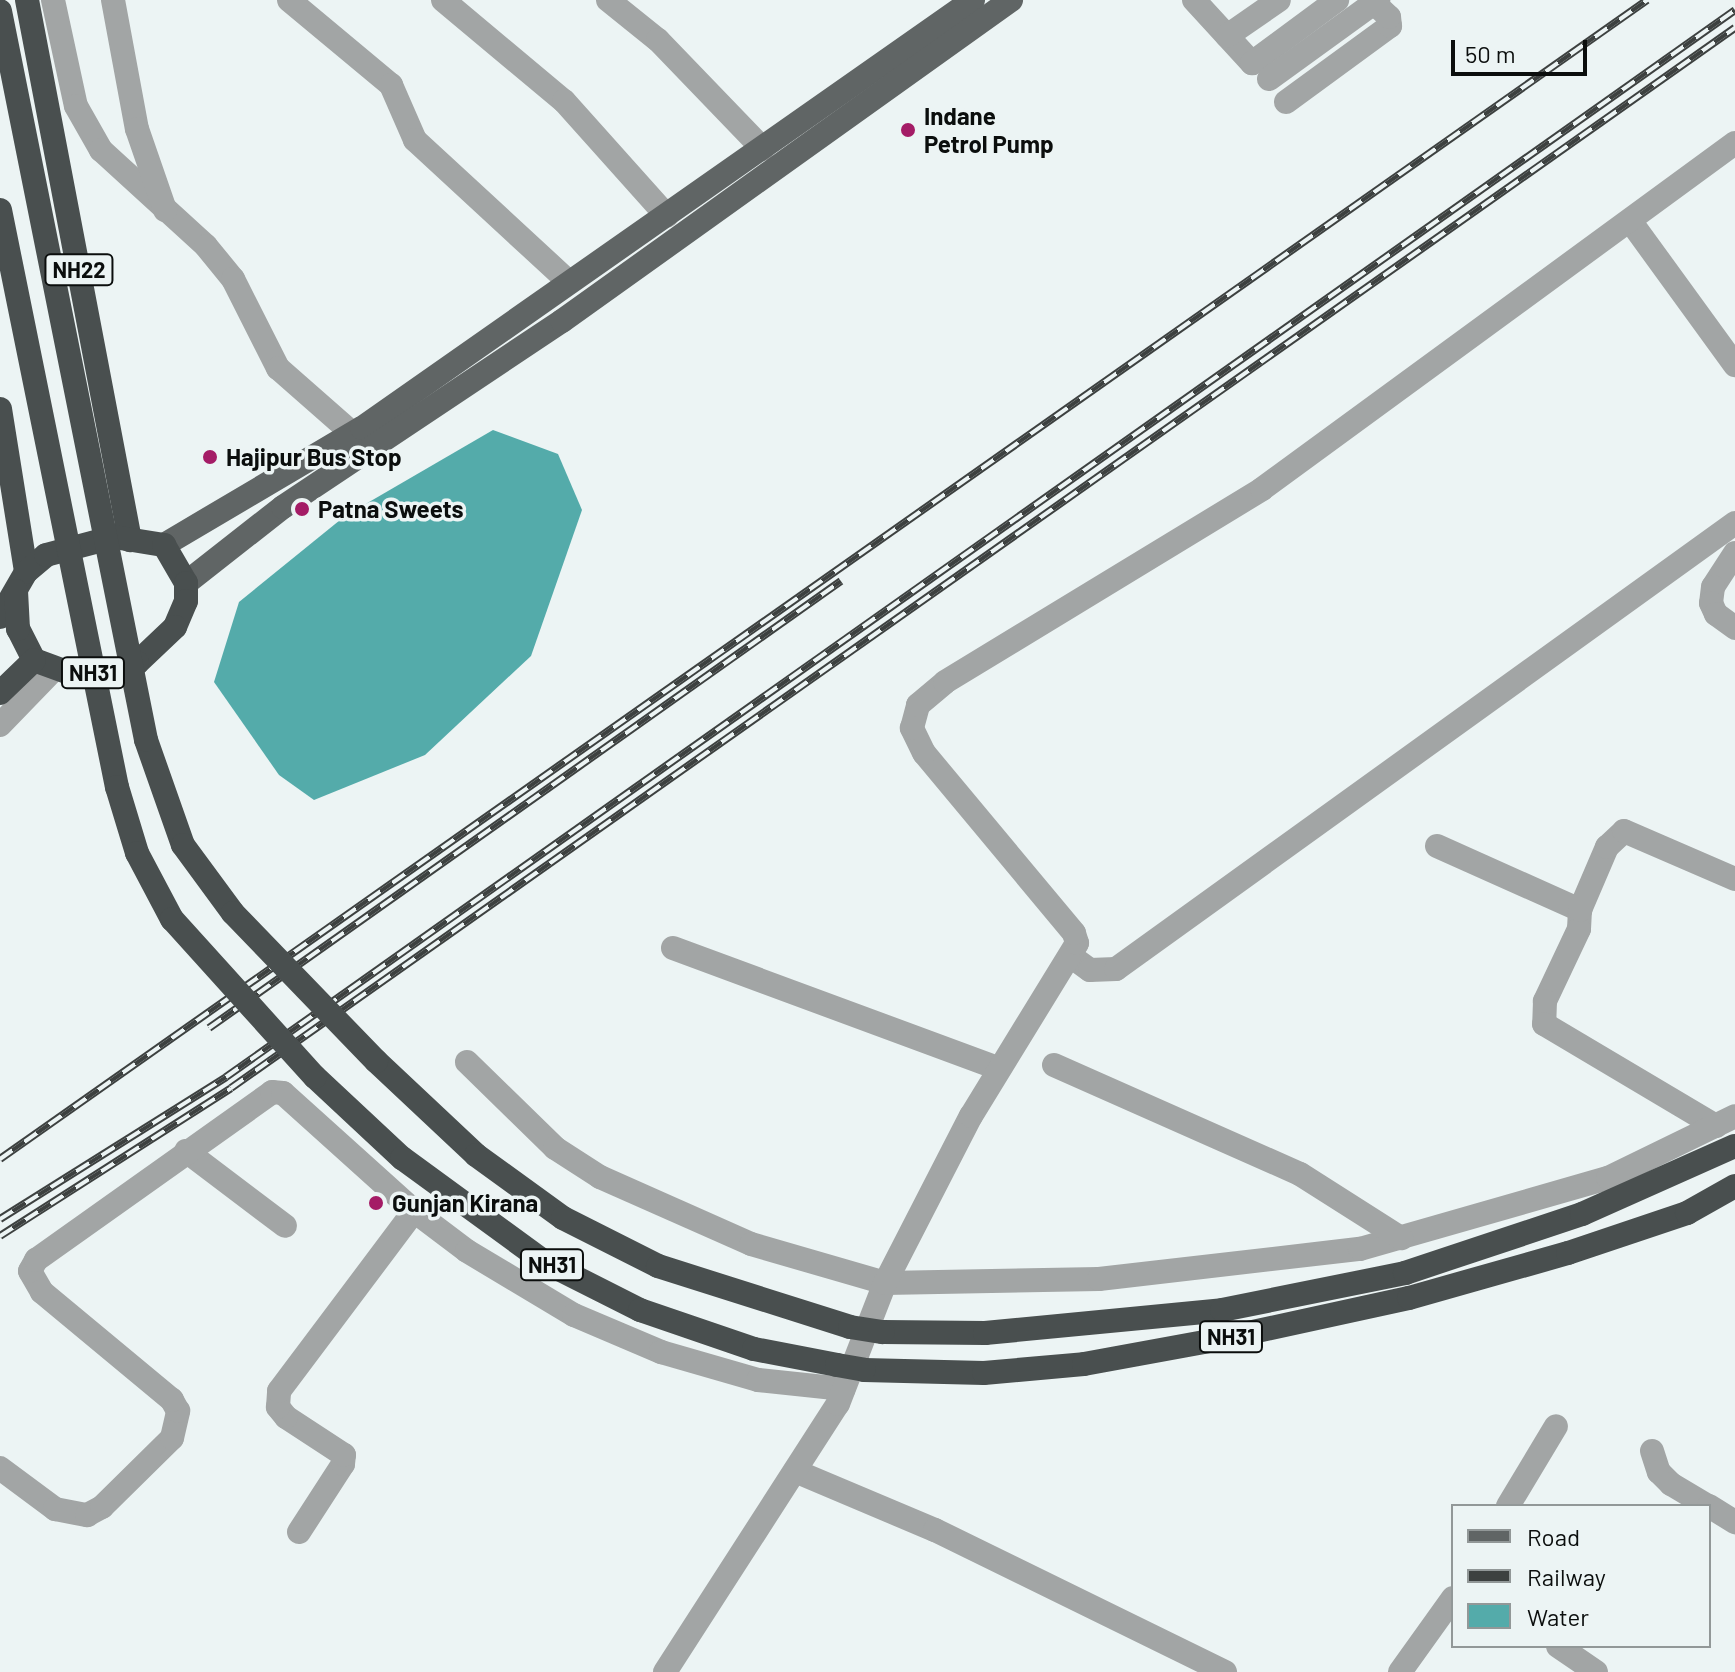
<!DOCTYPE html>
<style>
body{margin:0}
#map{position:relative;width:1735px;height:1672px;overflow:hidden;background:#ecf4f4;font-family:Barlow,sans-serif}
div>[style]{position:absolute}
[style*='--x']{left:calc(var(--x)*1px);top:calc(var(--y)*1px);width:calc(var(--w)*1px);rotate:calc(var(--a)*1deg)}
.water>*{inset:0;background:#54abaa}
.minor>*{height:24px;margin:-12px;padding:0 12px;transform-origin:12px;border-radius:12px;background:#a2a5a5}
.major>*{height:24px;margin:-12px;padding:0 12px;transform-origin:12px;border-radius:12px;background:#606565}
.highway>*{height:24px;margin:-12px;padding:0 12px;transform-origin:12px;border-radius:12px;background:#494f4f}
.rail>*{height:8px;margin-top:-4px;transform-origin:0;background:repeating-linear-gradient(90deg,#ecf4f4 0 15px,#3d4140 0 30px);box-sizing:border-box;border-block:2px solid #3d4140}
.highway-bridge>*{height:24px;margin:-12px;padding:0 12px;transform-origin:12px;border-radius:12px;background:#494f4f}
.dots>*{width:22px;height:22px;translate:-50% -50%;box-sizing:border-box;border:4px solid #ecf4f4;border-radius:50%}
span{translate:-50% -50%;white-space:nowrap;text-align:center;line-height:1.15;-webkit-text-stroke:7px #ecf4f4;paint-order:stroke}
.shield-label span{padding:2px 6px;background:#ecf4f4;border:2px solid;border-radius:6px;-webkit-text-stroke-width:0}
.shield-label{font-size:22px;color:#0b0e0d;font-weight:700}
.poi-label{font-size:24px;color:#0b0e0d;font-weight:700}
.left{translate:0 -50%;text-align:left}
.legend{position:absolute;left:1451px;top:1504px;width:260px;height:144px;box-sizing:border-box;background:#ecf4f4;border:2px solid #929898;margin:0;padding:10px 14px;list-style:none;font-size:24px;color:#0b0e0d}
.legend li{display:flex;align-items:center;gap:16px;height:40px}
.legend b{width:40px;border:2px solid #929898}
.scale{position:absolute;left:1451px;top:40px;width:136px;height:36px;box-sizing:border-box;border:4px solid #0b0e0d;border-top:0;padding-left:10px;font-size:24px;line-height:28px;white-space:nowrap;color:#0b0e0d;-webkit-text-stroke:6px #ecf4f4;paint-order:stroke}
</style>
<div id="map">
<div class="water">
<i style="clip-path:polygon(493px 430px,558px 454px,582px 510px,531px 656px,425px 755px,314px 800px,279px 775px,214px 682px,239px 602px,345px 516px)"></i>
</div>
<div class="minor">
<i style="--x:53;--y:0;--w:108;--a:77.8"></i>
<i style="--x:76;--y:106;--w:51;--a:60.4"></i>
<i style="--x:101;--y:150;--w:142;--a:42.4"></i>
<i style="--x:206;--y:246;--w:43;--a:50.7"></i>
<i style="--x:233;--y:279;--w:100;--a:63.2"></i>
<i style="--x:278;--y:368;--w:100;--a:41.3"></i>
<i style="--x:113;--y:0;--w:131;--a:79.5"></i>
<i style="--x:137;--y:129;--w:86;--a:70.9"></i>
<i style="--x:289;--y:0;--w:133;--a:39.8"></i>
<i style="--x:391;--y:85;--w:60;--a:66.4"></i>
<i style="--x:415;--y:140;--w:209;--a:42.7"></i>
<i style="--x:443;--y:0;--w:158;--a:39.9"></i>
<i style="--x:564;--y:101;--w:154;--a:48.2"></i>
<i style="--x:608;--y:0;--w:64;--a:38.7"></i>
<i style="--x:658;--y:40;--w:151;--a:46.1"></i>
<i style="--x:1194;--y:0;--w:86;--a:47.4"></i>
<i style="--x:1252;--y:63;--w:106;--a:-36.5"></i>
<i style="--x:1227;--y:36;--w:63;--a:-34.7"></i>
<i style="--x:1269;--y:79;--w:135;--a:-35.9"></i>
<i style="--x:1286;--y:102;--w:129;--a:-36.2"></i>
<i style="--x:1390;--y:26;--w:9;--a:-96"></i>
<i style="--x:1389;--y:17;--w:25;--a:-137"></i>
<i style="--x:1631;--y:222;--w:177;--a:54"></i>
<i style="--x:1735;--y:553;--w:40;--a:122.9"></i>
<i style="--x:1713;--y:587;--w:16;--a:97"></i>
<i style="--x:1711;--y:603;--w:12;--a:66"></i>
<i style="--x:1716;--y:614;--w:24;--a:36"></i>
<i style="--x:0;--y:725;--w:78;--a:-46"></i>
<i style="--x:1437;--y:846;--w:157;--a:24.1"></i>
<i style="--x:1580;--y:910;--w:19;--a:93"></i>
<i style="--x:1579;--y:929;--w:80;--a:115.3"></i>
<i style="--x:1545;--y:1001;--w:23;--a:92"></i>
<i style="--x:1544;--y:1024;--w:200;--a:30.7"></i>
<i style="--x:1580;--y:910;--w:69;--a:-66.8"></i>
<i style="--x:1607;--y:847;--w:23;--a:-43"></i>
<i style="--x:1624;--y:831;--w:121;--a:23.4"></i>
<i style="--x:673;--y:948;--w:346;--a:20.3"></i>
<i style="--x:1072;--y:957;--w:22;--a:36"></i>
<i style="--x:1090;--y:970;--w:26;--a:-2"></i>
<i style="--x:1116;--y:969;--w:763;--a:-35.77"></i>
<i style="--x:467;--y:1062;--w:123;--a:44.3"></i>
<i style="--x:555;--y:1148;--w:54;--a:32.8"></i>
<i style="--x:600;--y:1177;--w:165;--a:23.9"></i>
<i style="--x:751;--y:1244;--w:140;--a:16.2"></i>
<i style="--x:885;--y:1283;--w:214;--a:-1.1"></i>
<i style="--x:1099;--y:1279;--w:263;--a:-6.6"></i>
<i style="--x:1360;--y:1249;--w:258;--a:-16"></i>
<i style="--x:1608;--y:1178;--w:141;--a:-26"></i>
<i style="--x:1054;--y:1065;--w:269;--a:23.9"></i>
<i style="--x:1300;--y:1174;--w:120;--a:32.4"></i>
<i style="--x:186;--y:1151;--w:124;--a:37.1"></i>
<i style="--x:1652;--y:1451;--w:22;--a:72"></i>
<i style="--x:1659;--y:1472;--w:17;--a:45"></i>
<i style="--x:1671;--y:1484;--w:43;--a:30.7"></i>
<i style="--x:0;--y:1468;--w:69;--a:36.7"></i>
<i style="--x:55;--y:1509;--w:33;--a:11"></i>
<i style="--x:87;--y:1515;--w:17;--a:-28"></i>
<i style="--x:102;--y:1507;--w:98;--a:-44.6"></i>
<i style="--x:172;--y:1438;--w:28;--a:-77"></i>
<i style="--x:178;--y:1411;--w:13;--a:-119"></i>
<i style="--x:172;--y:1400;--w:169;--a:-140.3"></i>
<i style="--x:42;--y:1292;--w:24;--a:-120"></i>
<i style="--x:30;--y:1271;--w:13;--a:-61"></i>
<i style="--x:36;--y:1260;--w:290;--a:-35.4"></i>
<i style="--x:272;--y:1092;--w:11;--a:5"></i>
<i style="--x:283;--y:1093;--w:176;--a:42"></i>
<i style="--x:414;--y:1211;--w:66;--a:37"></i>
<i style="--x:467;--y:1251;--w:125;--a:30.9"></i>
<i style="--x:574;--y:1315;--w:95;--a:23"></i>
<i style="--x:661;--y:1352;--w:101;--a:16.1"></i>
<i style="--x:758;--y:1380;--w:86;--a:6"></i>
<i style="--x:795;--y:1471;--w:152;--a:22.9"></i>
<i style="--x:935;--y:1530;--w:323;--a:26.1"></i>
<i style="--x:1508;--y:1506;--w:93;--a:-59"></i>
<i style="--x:1709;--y:1506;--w:31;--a:32"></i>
<i style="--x:299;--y:1532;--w:81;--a:-57.1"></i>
<i style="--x:343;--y:1464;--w:9;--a:-84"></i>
<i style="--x:344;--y:1455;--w:69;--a:-146.8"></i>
<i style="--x:286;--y:1417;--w:13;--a:-129"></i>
<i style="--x:278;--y:1407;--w:16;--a:-86"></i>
<i style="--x:279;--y:1391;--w:225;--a:-53.1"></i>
<i style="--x:1558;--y:1646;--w:46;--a:34.4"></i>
<i style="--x:665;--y:1672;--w:319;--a:-57.2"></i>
<i style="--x:838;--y:1404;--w:130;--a:-68.8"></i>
<i style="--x:885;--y:1283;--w:188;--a:-62.8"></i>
<i style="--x:971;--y:1116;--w:203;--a:-58.5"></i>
<i style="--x:1077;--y:943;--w:10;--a:-107"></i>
<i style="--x:1074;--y:933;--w:234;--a:-129.8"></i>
<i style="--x:924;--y:753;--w:28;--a:-116"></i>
<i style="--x:912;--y:728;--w:24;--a:-75"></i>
<i style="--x:918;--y:705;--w:35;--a:-40"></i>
<i style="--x:945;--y:682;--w:371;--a:-31.3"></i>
<i style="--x:1262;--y:489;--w:586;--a:-36.19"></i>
<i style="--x:1400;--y:1672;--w:91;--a:-54.4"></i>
</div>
<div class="major">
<i style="--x:164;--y:545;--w:230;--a:-30.6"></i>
<i style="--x:362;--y:428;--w:746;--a:-35.01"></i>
<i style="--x:186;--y:583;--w:123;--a:-38.1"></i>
<i style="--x:283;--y:507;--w:335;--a:-33.7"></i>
<i style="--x:562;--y:321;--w:552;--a:-35.56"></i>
</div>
<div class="highway">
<i style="--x:27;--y:0;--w:550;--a:79.2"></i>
<i style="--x:0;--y:409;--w:165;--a:80.9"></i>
<i style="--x:0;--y:617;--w:52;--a:-60"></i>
<i style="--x:26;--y:572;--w:26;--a:-40"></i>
<i style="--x:46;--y:555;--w:70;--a:-14.8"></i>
<i style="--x:114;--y:537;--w:51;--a:9.1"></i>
<i style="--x:164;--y:545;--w:44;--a:59.9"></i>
<i style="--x:186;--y:583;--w:18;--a:90"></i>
<i style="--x:186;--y:601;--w:28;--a:113"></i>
<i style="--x:175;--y:627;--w:52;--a:136.5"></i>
<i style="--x:137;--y:663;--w:25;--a:157"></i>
<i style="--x:114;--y:673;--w:39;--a:177"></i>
<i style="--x:75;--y:675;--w:44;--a:-159.9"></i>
<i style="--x:34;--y:660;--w:35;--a:-117"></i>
<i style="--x:18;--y:629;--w:38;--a:-93"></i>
<i style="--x:0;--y:693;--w:47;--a:-44.1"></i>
<i style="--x:146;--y:740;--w:111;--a:70.6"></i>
<i style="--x:183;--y:845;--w:84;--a:53.7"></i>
<i style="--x:376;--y:1061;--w:137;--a:43.2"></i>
<i style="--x:476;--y:1155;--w:107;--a:35.9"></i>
<i style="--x:563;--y:1218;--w:106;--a:26.8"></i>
<i style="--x:658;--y:1266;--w:201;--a:17.6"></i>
<i style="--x:315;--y:1077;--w:119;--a:43"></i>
<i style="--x:402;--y:1158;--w:175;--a:36.1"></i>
<i style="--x:543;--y:1261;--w:109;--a:26.8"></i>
<i style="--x:640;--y:1310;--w:120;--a:18.9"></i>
<i style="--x:754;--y:1349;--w:85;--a:10.9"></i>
<i style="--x:883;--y:1332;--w:102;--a:0.6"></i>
<i style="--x:985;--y:1333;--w:238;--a:-5.5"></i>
<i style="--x:1222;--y:1310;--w:187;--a:-11.4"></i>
<i style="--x:1405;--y:1273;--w:187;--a:-18.4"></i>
<i style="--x:1582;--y:1214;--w:167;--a:-24"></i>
<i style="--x:864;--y:1370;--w:120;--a:1.4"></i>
<i style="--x:984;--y:1373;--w:100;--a:-5.1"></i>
<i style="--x:1084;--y:1364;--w:143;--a:-10.4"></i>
<i style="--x:1225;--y:1338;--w:188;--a:-12.3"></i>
<i style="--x:1409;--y:1298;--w:165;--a:-15.8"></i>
<i style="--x:1568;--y:1253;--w:126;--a:-18.6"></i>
<i style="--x:1687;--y:1213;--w:55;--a:-29.4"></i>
</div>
<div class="rail">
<i style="--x:209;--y:1028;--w:774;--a:-35.27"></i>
<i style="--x:0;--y:1159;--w:2014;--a:-35.13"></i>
<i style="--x:0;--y:1219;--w:267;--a:-32.1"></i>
<i style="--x:226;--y:1077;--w:1848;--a:-35.26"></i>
<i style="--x:0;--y:1236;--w:274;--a:-32.6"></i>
<i style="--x:231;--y:1088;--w:1840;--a:-35.18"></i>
</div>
<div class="highway-bridge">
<i style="--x:0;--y:11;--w:743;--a:78.67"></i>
<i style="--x:0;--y:210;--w:589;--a:78.54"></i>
<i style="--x:117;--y:787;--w:69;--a:73.1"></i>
<i style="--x:137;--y:853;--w:75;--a:62.1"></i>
<i style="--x:172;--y:919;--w:213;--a:47.9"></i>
<i style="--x:233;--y:913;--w:206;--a:46"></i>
<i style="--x:850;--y:1327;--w:33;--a:9"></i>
<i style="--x:837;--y:1365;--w:27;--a:10"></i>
</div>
<div class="dots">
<i style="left:908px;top:130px;background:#a41c66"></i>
<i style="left:210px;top:457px;background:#a41c66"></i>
<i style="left:302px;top:509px;background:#a41c66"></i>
<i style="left:376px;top:1203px;background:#a41c66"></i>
</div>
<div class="shield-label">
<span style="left:79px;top:270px">NH22</span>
<span style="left:93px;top:673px">NH31</span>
<span style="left:552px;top:1265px">NH31</span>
<span style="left:1231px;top:1337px">NH31</span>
</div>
<div class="poi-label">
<span class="left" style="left:924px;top:130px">Indane<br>Petrol Pump</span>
<span class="left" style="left:226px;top:457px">Hajipur Bus Stop</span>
<span class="left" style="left:318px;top:509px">Patna Sweets</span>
<span class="left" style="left:392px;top:1203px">Gunjan Kirana</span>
</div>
<ul class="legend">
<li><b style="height:10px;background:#606565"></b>Road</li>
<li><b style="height:10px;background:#3d4140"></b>Railway</li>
<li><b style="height:22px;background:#54abaa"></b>Water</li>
</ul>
<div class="scale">50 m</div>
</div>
